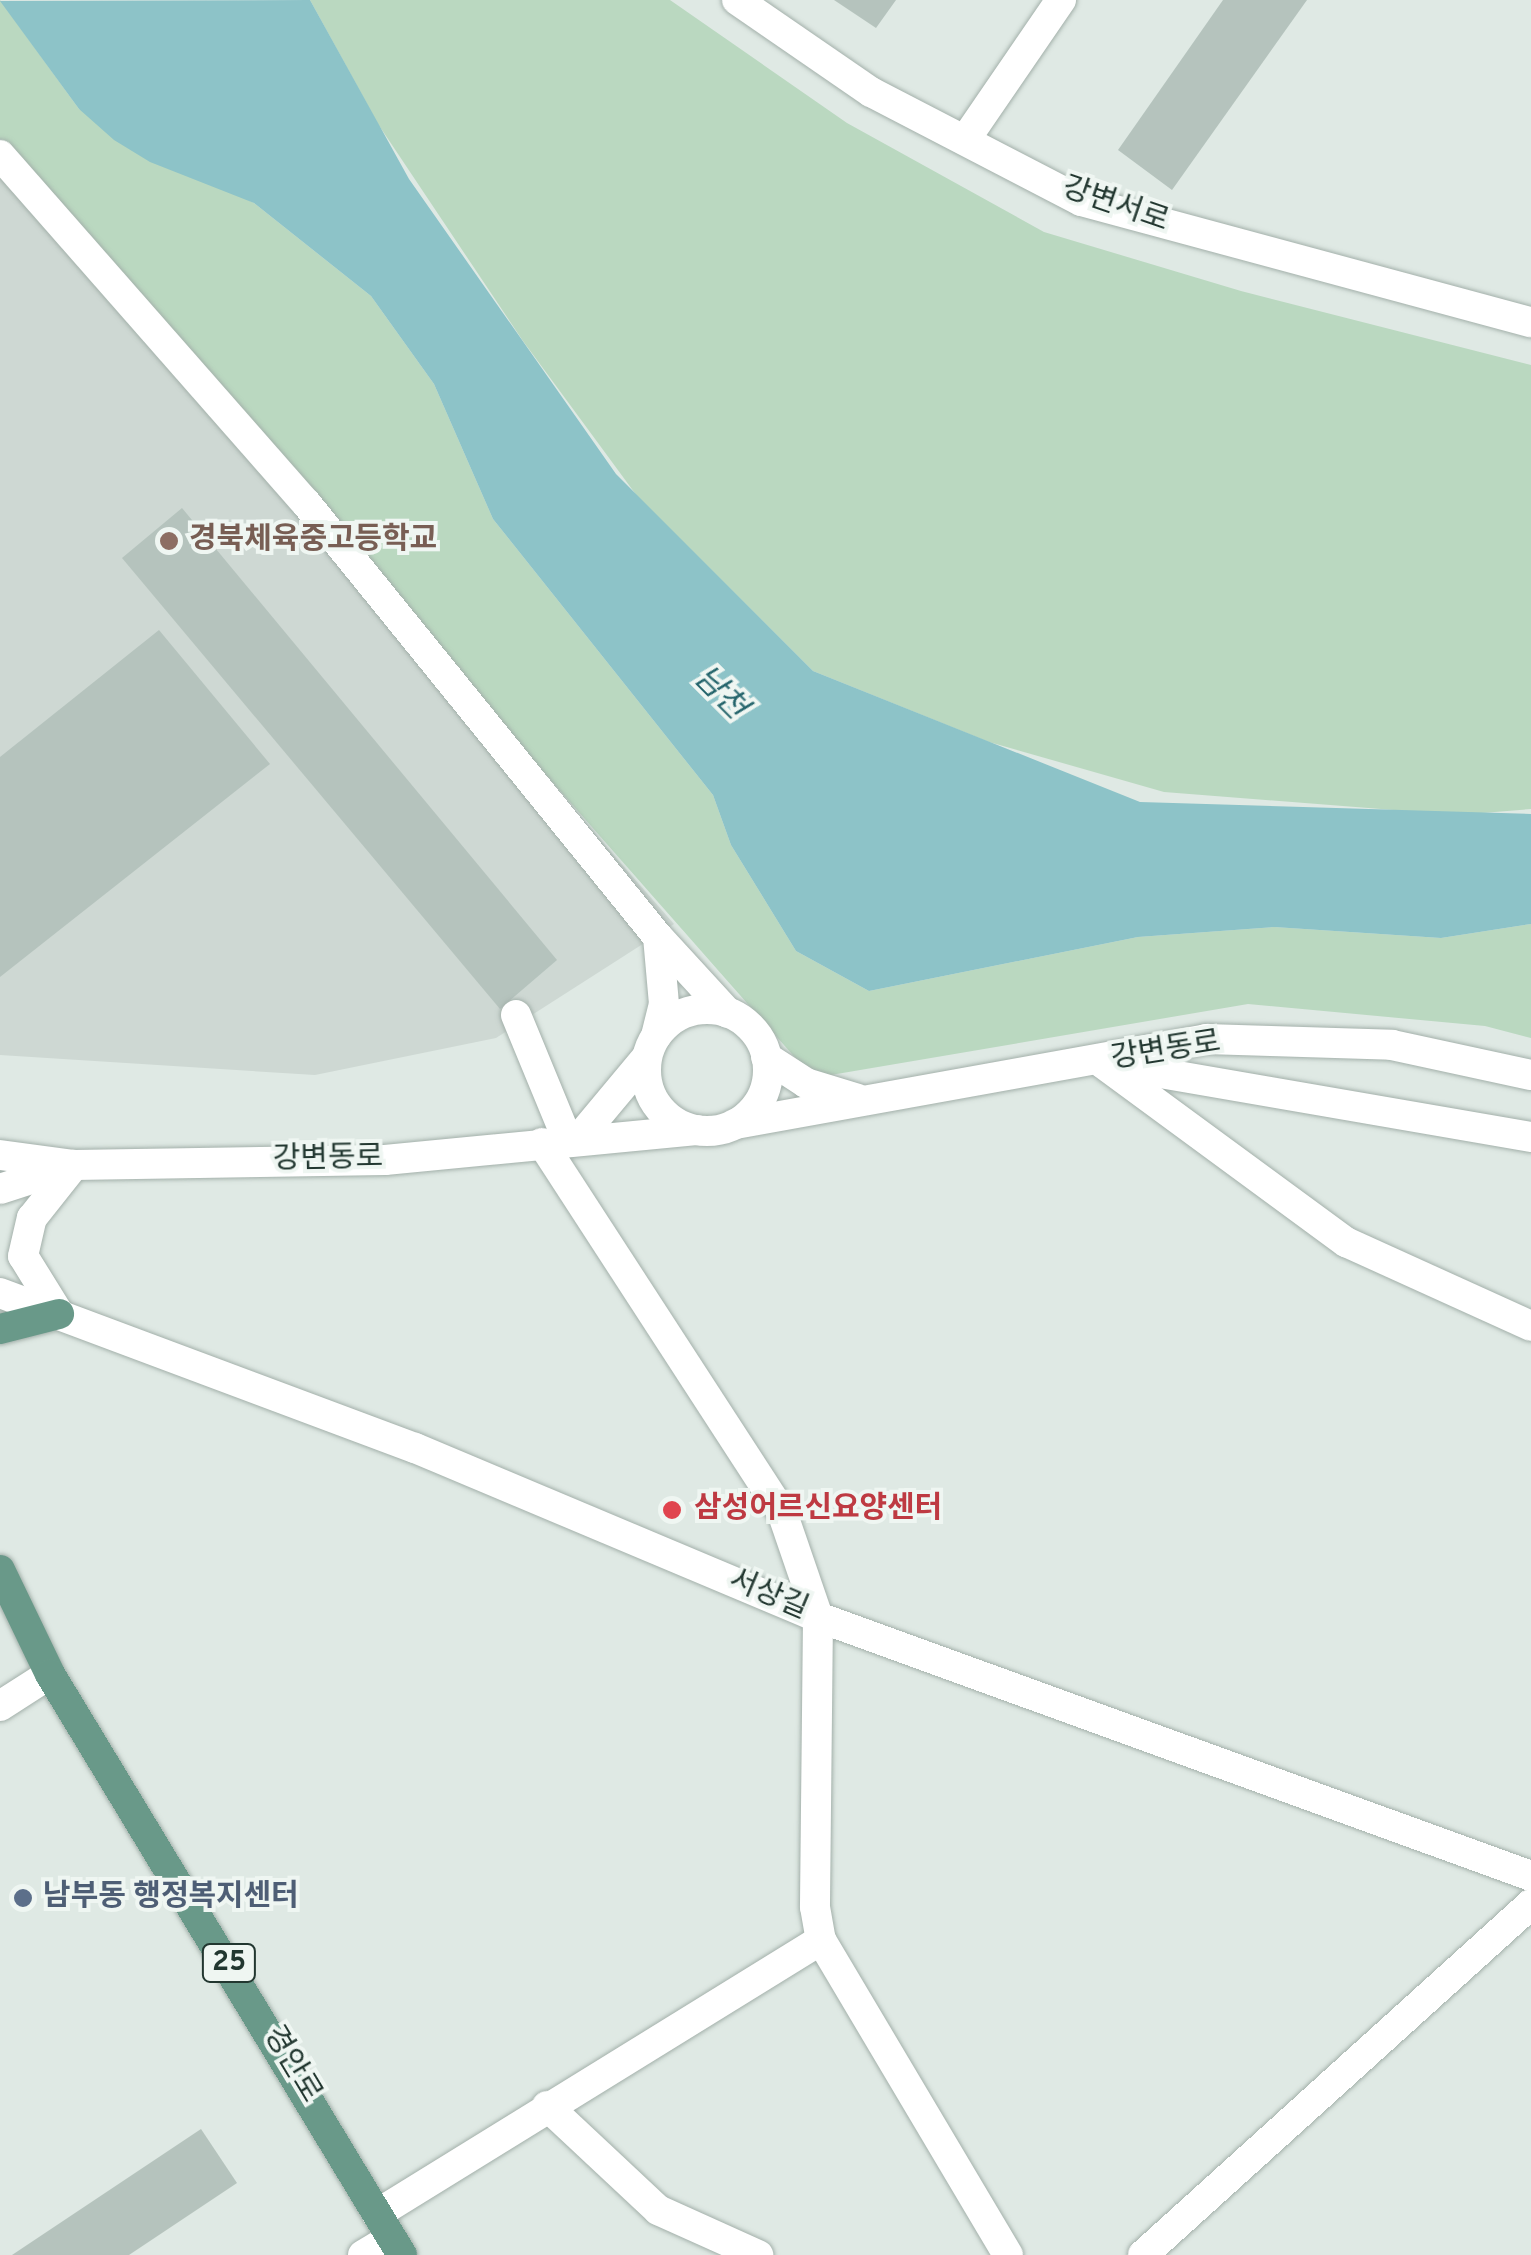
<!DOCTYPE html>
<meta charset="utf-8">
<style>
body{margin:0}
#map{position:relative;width:1531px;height:2255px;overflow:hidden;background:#dfe9e4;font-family:Overpass,"Noto Sans KR",sans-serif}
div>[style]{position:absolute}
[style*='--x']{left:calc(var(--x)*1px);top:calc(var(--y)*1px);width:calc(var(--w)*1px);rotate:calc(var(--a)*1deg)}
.built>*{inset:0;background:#ced8d3}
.green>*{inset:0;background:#bad8c0}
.water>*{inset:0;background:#8dc3c8}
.building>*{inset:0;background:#b5c3bd}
.roads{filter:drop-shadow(0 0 2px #a3b0aa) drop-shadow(0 0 2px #a3b0aa)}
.minor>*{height:30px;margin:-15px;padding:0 15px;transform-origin:15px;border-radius:15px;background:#fff}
.minor>.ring{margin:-15px;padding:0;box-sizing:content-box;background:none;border:30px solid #fff;border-radius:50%}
.major>*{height:30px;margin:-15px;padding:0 15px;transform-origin:15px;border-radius:15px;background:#699989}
.dots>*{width:28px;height:28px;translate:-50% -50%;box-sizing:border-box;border:5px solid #eff6f2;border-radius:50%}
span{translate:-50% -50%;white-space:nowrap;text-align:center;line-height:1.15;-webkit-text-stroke:8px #eff6f2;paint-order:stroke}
.shield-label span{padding:2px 8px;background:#eff6f2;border:2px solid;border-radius:8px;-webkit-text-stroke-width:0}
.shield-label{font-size:28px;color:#223730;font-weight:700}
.street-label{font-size:30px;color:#223730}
.education-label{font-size:30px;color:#785e54;font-weight:700}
.left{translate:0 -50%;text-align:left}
.health-label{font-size:30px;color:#be3a42;font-weight:700}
.service-label{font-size:30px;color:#4e5e75;font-weight:700}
.water-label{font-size:32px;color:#24646b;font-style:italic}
</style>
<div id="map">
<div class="built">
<i style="clip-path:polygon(0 155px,674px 924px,496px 1038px,315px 1075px,0 1055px)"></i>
</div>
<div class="green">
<i style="clip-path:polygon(0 0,79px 109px,254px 203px,371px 296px,434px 384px,493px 519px,713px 795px,731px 845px,796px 951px,869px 991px,1138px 937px,1274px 927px,1441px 938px,1531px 924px,1531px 1038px,1485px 1026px,1248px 1004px,813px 1078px,0 155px)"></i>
<i style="clip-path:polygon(310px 0,670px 0,847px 123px,1044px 232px,1241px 291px,1531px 365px,1531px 809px,1457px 815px,1164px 792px,989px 742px,813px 671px,637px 496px,523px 341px,378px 124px)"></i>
</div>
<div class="water">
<i style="clip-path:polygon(310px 0,409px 179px,616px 474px,813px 671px,1140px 802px,1531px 814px,1531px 924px,1441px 938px,1274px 927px,1138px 937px,869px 991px,796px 951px,731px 845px,713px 795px,493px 519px,434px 384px,371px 296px,254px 203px,150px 162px,114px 140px,79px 109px,0 1px)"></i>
</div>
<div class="building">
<i style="clip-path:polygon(834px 0,896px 0,876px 28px)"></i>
<i style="clip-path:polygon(1223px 0,1307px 0,1172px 190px,1118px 150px)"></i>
<i style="clip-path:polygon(182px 508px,557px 960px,500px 1009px,122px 558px)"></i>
<i style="clip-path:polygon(159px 630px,270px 764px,0 977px,0 757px)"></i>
<i style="clip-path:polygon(201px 2129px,237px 2183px,129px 2255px,12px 2255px)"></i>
</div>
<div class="roads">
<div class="minor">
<i style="--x:737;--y:0;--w:163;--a:34.5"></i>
<i style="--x:871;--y:92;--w:237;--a:27.4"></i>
<i style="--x:1081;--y:201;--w:466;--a:15.1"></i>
<i style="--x:965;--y:140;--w:170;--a:-55.6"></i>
<i style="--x:0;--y:155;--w:463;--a:48.7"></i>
<i style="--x:306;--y:503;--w:559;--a:50.96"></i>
<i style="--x:658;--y:937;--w:103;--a:47.4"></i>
<i class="ring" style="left:646px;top:1009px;width:92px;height:92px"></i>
<i style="--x:516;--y:1015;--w:134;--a:67.6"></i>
<i style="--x:656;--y:1036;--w:33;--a:-76"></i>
<i style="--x:664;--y:1004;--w:67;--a:-95.1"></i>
<i style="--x:766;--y:1057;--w:48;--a:33"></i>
<i style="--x:806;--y:1083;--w:54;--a:17.1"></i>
<i style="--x:735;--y:1124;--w:479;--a:-10.2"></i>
<i style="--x:1206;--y:1039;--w:186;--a:1.8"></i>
<i style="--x:1392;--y:1045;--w:142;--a:12.2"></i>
<i style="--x:580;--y:1137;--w:104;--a:-50.1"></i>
<i style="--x:1531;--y:1137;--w:435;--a:-170.2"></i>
<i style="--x:1102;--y:1063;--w:303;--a:36.3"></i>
<i style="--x:1346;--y:1242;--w:203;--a:24.4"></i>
<i style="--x:542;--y:1143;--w:440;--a:57"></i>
<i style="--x:782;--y:1512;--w:111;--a:71.1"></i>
<i style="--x:818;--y:1617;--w:290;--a:90.6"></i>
<i style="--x:815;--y:1907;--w:34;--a:80"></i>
<i style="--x:821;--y:1940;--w:366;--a:59.3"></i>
<i style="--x:0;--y:1155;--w:75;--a:7.7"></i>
<i style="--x:74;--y:1165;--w:311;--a:-0.9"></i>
<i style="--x:385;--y:1160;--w:313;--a:-5.5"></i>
<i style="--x:0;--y:1189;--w:75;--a:-17.9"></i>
<i style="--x:0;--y:1293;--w:443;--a:20.5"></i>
<i style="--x:415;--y:1448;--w:437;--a:22.8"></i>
<i style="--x:818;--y:1617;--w:759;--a:19.96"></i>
<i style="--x:59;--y:1314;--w:68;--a:-121.8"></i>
<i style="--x:23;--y:1256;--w:39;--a:-77"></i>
<i style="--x:32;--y:1218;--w:68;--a:-51.6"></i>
<i style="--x:0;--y:1706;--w:59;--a:-32.6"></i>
<i style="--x:547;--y:2106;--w:152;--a:43.1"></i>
<i style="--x:658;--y:2210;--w:110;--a:24.2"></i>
<i style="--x:377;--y:2214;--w:522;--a:-31.68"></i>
<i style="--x:363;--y:2255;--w:33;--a:-31"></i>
<i style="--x:1143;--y:2255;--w:523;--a:-42.13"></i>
</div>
<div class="major">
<i style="--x:0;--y:1329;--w:61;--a:-14.3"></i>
<i style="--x:0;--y:1570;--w:115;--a:64.3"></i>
<i style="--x:50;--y:1674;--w:679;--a:58.79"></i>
</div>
</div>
<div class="dots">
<i style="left:169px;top:541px;background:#8d6e63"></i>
<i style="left:672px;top:1510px;background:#e0444e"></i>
<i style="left:23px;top:1898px;background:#5c6f8a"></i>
</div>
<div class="shield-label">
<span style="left:229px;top:1963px">25</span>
</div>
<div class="street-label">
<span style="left:1115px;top:206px;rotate:19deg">강변서로</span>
<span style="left:1166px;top:1052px;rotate:-9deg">강변동로</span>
<span style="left:328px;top:1160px;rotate:-1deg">강변동로</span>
<span style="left:768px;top:1596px;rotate:23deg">서상길</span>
<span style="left:291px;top:2065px;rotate:59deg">경안로</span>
</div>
<div class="education-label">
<span class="left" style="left:189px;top:541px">경북체육중고등학교</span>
</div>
<div class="health-label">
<span class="left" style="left:694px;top:1510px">삼성어르신요양센터</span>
</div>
<div class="service-label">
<span class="left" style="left:43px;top:1898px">남부동 행정복지센터</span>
</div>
<div class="water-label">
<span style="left:719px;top:694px;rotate:45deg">남천</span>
</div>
</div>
